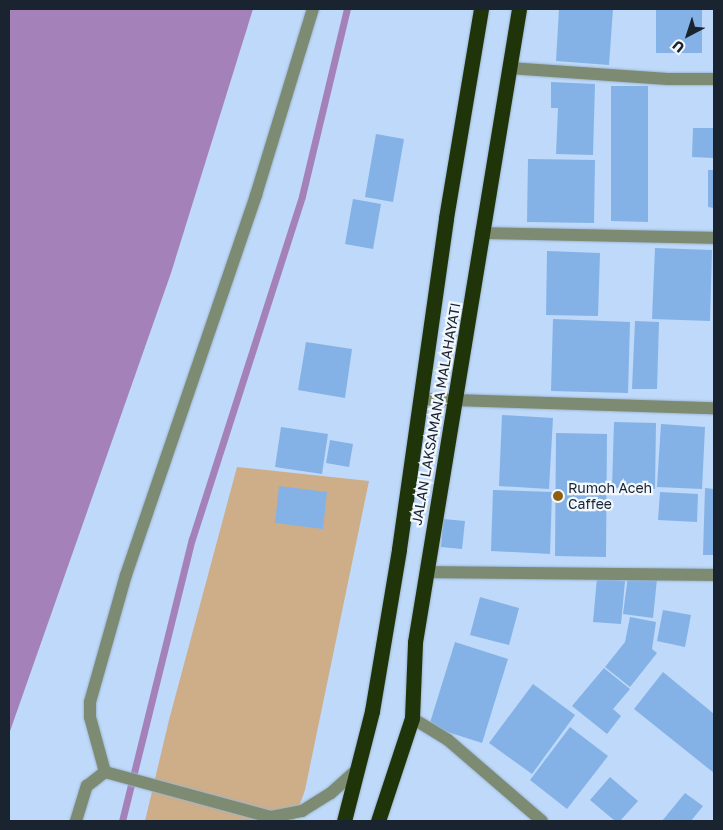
<!DOCTYPE html>
<style>
body{margin:0}
#map{position:relative;width:723px;height:830px;overflow:hidden;background:#bed9f9;font-family:"Golos Text",sans-serif}
div>[style]{position:absolute}
[style*='--x']{left:calc(var(--x)*1px);top:calc(var(--y)*1px);width:calc(var(--w)*1px);rotate:calc(var(--a)*1deg)}
.green>*{inset:0;background:#cdae88}
.water>*{inset:0;background:#a581ba}
.stream>*{height:7px;margin:-3.5px;padding:0 3.5px;transform-origin:3.5px;border-radius:3.5px;background:#a581ba}
.building>*{inset:0;background:#84b2e6}
.roads{filter:drop-shadow(0 0 1px #9db5d1) drop-shadow(0 0 1px #9db5d1)}
.minor>*{height:12px;margin:-6px;padding:0 6px;transform-origin:6px;border-radius:6px;background:#7c8b72}
.highway>*{height:15px;margin:-7.5px;padding:0 7.5px;transform-origin:7.5px;border-radius:7.5px;background:#1f3509}
.dots>*{width:14px;height:14px;translate:-50% -50%;box-sizing:border-box;border:2px solid #f2f8fe;border-radius:50%}
span{translate:-50% -50%;white-space:nowrap;text-align:center;line-height:1.15;-webkit-text-stroke:4.5px #f2f8fe;paint-order:stroke}
.street-label{font-size:14px;color:#1a2430}
.poi-label{font-size:14px;color:#1a2430}
.left{translate:0 -50%;text-align:left}
.frame{position:absolute;inset:0;border:10px solid #1a2430;pointer-events:none}
.north{position:absolute;left:663px;top:10px;width:50px;height:50px;-webkit-text-stroke:4px #f2f8fe;paint-order:stroke;rotate:220deg;font-size:14px;font-weight:700;line-height:20px;text-align:center;color:#1a2430}
.north::after{content:'';display:block;margin:auto;width:18px;height:22px;background:#1a2430;clip-path:polygon(50% 0,100% 100%,50% 72%,0 100%)}
</style>
<div id="map">
<div class="green">
<i style="clip-path:polygon(237px 467px,369px 481px,305px 790px,294px 821px,145px 821px,169px 720px)"></i>
</div>
<div class="water">
<i style="clip-path:polygon(9px 9px,253px 9px,171px 273px,9px 734px)"></i>
</div>
<div class="stream">
<i style="--x:122;--y:821;--w:291;--a:-76.1"></i>
<i style="--x:192;--y:539;--w:360;--a:-72.2"></i>
<i style="--x:302;--y:196;--w:192;--a:-76.5"></i>
</div>
<div class="building">
<i style="clip-path:polygon(559px 9px,613px 9px,609px 65px,556px 61px)"></i>
<i style="clip-path:polygon(656px 9px,702px 9px,702px 53px,656px 53px)"></i>
<i style="clip-path:polygon(551px 82px,595px 84px,593px 155px,556px 154px,558px 108px,551px 108px)"></i>
<i style="clip-path:polygon(611px 86px,648px 86px,648px 222px,611px 221px)"></i>
<i style="clip-path:polygon(693px 128px,714px 128px,714px 158px,692px 157px)"></i>
<i style="clip-path:polygon(376px 134px,404px 139px,393px 202px,365px 197px)"></i>
<i style="clip-path:polygon(528px 159px,595px 160px,594px 223px,527px 222px)"></i>
<i style="clip-path:polygon(708px 170px,714px 170px,714px 208px,708px 207px)"></i>
<i style="clip-path:polygon(353px 199px,381px 204px,373px 249px,345px 244px)"></i>
<i style="clip-path:polygon(655px 248px,712px 250px,710px 321px,652px 319px)"></i>
<i style="clip-path:polygon(547px 251px,600px 253px,598px 316px,546px 315px)"></i>
<i style="clip-path:polygon(553px 319px,630px 322px,628px 393px,551px 391px)"></i>
<i style="clip-path:polygon(635px 321px,659px 322px,657px 389px,632px 389px)"></i>
<i style="clip-path:polygon(306px 342px,352px 349px,345px 398px,298px 390px)"></i>
<i style="clip-path:polygon(502px 415px,553px 418px,549px 489px,499px 486px)"></i>
<i style="clip-path:polygon(614px 422px,656px 423px,655px 489px,612px 488px)"></i>
<i style="clip-path:polygon(661px 424px,705px 427px,702px 489px,657px 487px)"></i>
<i style="clip-path:polygon(281px 427px,328px 434px,322px 474px,275px 467px)"></i>
<i style="clip-path:polygon(556px 433px,607px 434px,606px 557px,555px 556px)"></i>
<i style="clip-path:polygon(330px 440px,353px 444px,349px 467px,326px 463px)"></i>
<i style="clip-path:polygon(279px 486px,327px 492px,323px 529px,275px 523px)"></i>
<i style="clip-path:polygon(705px 488px,714px 489px,714px 555px,703px 555px)"></i>
<i style="clip-path:polygon(493px 490px,552px 492px,550px 554px,491px 551px)"></i>
<i style="clip-path:polygon(660px 492px,698px 494px,697px 522px,658px 520px)"></i>
<i style="clip-path:polygon(443px 519px,465px 521px,462px 549px,441px 547px)"></i>
<i style="clip-path:polygon(628px 576px,657px 579px,653px 618px,623px 614px)"></i>
<i style="clip-path:polygon(597px 578px,625px 581px,621px 624px,593px 622px)"></i>
<i style="clip-path:polygon(480px 597px,519px 608px,509px 645px,470px 635px)"></i>
<i style="clip-path:polygon(663px 610px,691px 615px,685px 647px,657px 641px)"></i>
<i style="clip-path:polygon(630px 617px,656px 622px,652px 649px,657px 653px,630px 687px,605px 667px,625px 642px)"></i>
<i style="clip-path:polygon(455px 642px,508px 659px,482px 743px,429px 726px)"></i>
<i style="clip-path:polygon(604px 668px,630px 689px,613px 709px,621px 716px,607px 734px,572px 706px)"></i>
<i style="clip-path:polygon(663px 672px,714px 714px,714px 773px,634px 709px)"></i>
<i style="clip-path:polygon(533px 684px,575px 715px,532px 774px,489px 743px)"></i>
<i style="clip-path:polygon(570px 727px,608px 756px,567px 809px,530px 780px)"></i>
<i style="clip-path:polygon(610px 777px,638px 801px,620px 821px,615px 821px,590px 800px)"></i>
<i style="clip-path:polygon(685px 793px,703px 806px,691px 821px,662px 821px)"></i>
</div>
<div class="roads">
<div class="minor">
<i style="--x:509;--y:68;--w:159;--a:4"></i>
<i style="--x:668;--y:79;--w:46;--a:0"></i>
<i style="--x:481;--y:233;--w:233;--a:1.2"></i>
<i style="--x:421;--y:399;--w:293;--a:1.8"></i>
<i style="--x:426;--y:572;--w:288;--a:0.6"></i>
<i style="--x:412;--y:718;--w:42;--a:31.4"></i>
<i style="--x:448;--y:740;--w:124;--a:40.8"></i>
<i style="--x:105;--y:772;--w:57;--a:-105.3"></i>
<i style="--x:90;--y:717;--w:15;--a:-90"></i>
<i style="--x:90;--y:702;--w:132;--a:-74.2"></i>
<i style="--x:126;--y:575;--w:402;--a:-71.1"></i>
<i style="--x:256;--y:195;--w:195;--a:-73"></i>
<i style="--x:76;--y:821;--w:37;--a:-73"></i>
<i style="--x:87;--y:786;--w:23;--a:-38"></i>
<i style="--x:105;--y:772;--w:172;--a:15.2"></i>
<i style="--x:271;--y:817;--w:32;--a:-11"></i>
<i style="--x:302;--y:811;--w:34;--a:-32"></i>
<i style="--x:331;--y:793;--w:36;--a:-42"></i>
</div>
<div class="highway">
<i style="--x:344;--y:821;--w:114;--a:-75.7"></i>
<i style="--x:372;--y:711;--w:164;--a:-80.5"></i>
<i style="--x:399;--y:549;--w:334;--a:-81.9"></i>
<i style="--x:446;--y:218;--w:212;--a:-80.5"></i>
<i style="--x:378;--y:821;--w:108;--a:-71.7"></i>
<i style="--x:412;--y:718;--w:76;--a:-87.7"></i>
<i style="--x:415;--y:642;--w:641;--a:-80.67"></i>
</div>
</div>
<div class="dots">
<i style="left:558px;top:496px;background:#905f0d"></i>
</div>
<div class="street-label">
<span style="left:436px;top:414px;rotate:-80deg">JALAN LAKSAMANA MALAHAYATI</span>
</div>
<div class="poi-label">
<span class="left" style="left:568px;top:496px">Rumoh Aceh<br>Caffee</span>
</div>
<div class="frame"></div>
<div class="north">U</div>
</div>
